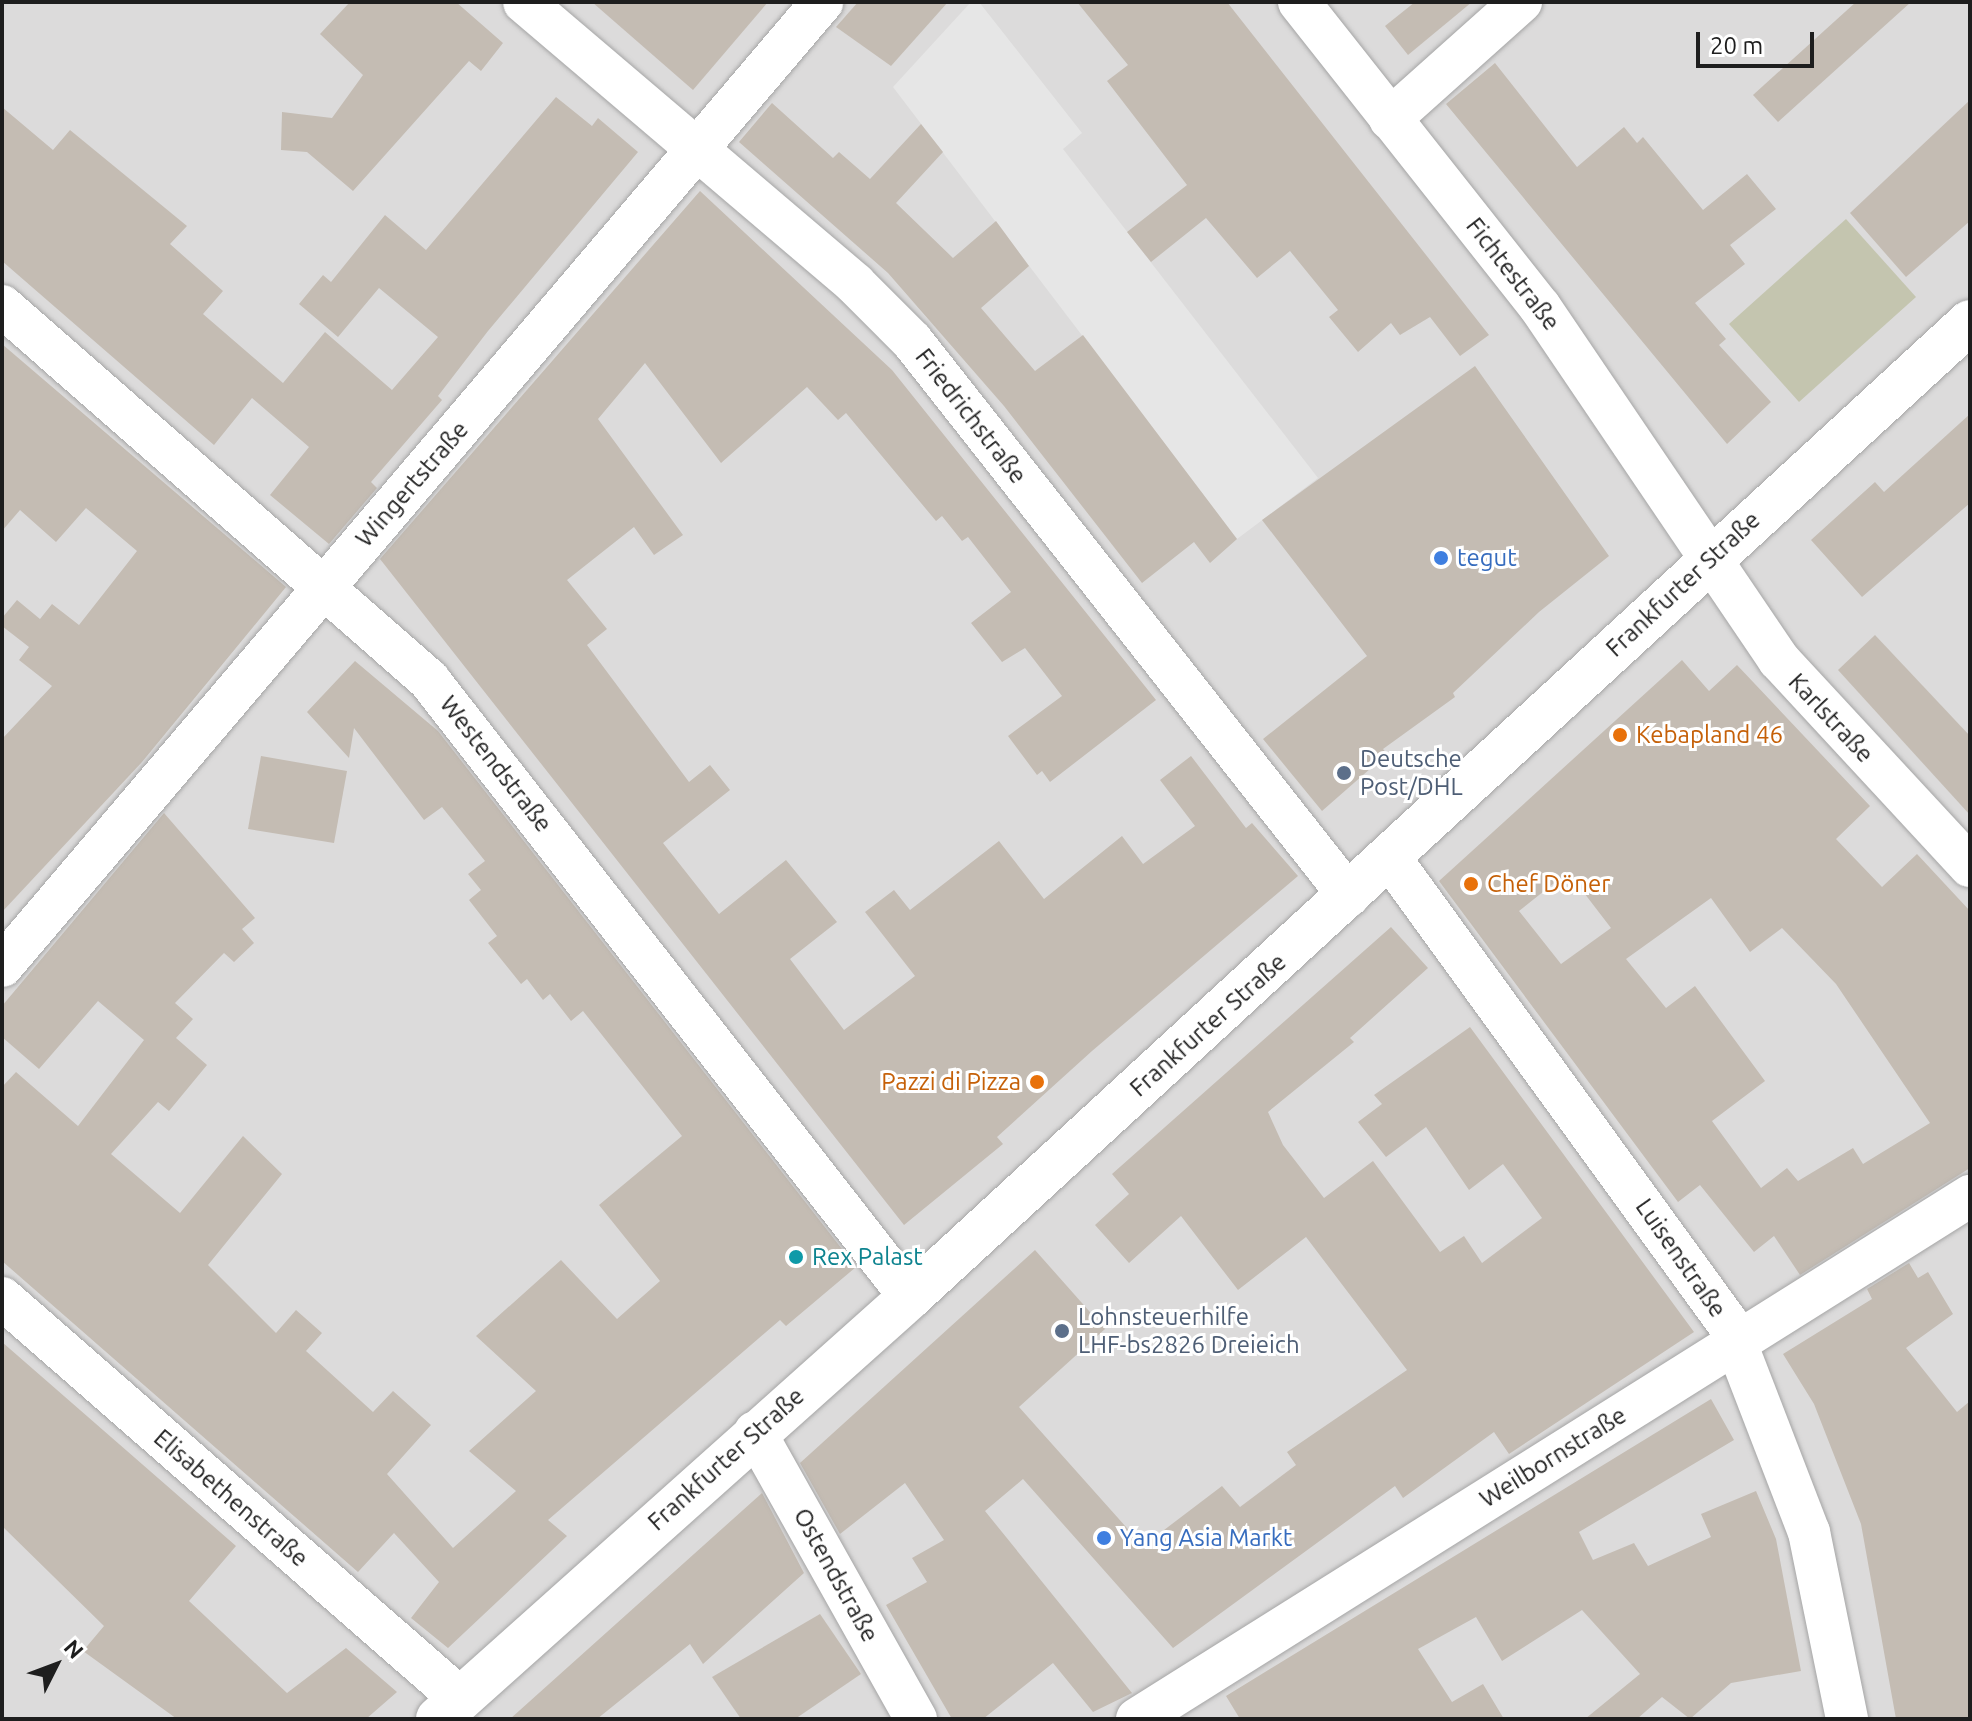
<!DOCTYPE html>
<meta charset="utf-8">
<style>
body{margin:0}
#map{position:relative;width:1972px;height:1721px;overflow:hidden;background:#f0ede4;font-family:Ubuntu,sans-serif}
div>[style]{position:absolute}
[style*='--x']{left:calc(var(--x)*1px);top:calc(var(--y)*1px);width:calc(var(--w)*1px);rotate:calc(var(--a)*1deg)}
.residential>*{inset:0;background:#dcdbdb}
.construction>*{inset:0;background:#c4c5af}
.parking>*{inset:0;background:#e6e6e6}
.building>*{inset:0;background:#c4bcb3}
.roads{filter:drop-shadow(0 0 2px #a5a5a5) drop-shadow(0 0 2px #a5a5a5)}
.minor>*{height:42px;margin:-21px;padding:0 21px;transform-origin:21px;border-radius:21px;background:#fff}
.tertiary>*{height:44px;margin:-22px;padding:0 22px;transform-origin:22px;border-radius:22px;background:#fff}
.dots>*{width:22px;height:22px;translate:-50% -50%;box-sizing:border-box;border:4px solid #fff;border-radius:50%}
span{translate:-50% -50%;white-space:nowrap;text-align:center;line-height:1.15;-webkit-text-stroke:6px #fff;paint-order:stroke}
.street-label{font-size:24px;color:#1e1e1e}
.shop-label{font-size:24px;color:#366cbe}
.left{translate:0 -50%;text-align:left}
.food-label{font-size:24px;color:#c56008}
.right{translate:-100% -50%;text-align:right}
.service-label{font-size:24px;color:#4e5e75}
.culture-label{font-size:24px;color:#0d838f}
.frame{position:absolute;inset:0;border:4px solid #1e1e1e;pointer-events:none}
.north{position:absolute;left:16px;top:1625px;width:80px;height:80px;-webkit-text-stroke:6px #fff;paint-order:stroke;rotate:48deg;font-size:22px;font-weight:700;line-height:32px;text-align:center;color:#1e1e1e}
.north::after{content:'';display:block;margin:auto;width:28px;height:36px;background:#1e1e1e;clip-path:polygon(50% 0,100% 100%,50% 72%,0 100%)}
.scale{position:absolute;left:1696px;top:32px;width:118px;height:36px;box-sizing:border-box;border:4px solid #1e1e1e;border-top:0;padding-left:10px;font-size:24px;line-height:28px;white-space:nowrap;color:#1e1e1e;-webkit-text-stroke:6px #fff;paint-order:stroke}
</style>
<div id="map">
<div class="residential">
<i style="clip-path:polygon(2px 2px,1970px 2px,1970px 1719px,2px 1719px)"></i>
</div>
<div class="construction">
<i style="clip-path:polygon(1846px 219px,1916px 297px,1799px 402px,1729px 324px)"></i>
</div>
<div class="parking">
<i style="clip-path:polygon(971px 2px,979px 2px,1082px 133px,1063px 149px,1318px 478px,1237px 539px,893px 87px)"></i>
</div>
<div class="building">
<i style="clip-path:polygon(350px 2px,456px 2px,503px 43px,481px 71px,469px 61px,353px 191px,307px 152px,281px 150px,282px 112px,332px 118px,363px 75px,320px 34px)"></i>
<i style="clip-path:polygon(592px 2px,768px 2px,693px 90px)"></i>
<i style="clip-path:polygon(858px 2px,948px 2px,891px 66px,836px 27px)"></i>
<i style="clip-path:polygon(1077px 2px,1227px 2px,1489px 335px,1460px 356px,1430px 317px,1400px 335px,1391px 323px,1358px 352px,1329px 317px,1338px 310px,1290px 251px,1257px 278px,1206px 218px,1151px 262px,1127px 232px,1187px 185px,1107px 81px,1128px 65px)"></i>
<i style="clip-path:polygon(1415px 2px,1472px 2px,1408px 55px,1385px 26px)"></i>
<i style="clip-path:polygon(1856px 2px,1911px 2px,1778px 122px,1753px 95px)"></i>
<i style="clip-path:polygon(1495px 63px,1577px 167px,1624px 127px,1637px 143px,1643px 137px,1703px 210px,1747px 174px,1776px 209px,1730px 245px,1745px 264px,1695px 303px,1726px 339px,1719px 345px,1771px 402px,1727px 444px,1446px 104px)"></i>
<i style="clip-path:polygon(556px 97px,592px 126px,598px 118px,638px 152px,488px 331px,438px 396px,442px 400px,371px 482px,377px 488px,329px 544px,270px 495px,309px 447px,252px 398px,214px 445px,2px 261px,2px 107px,53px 150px,70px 130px,187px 226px,170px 244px,223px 291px,203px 314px,283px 383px,325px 332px,392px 390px,438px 337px,379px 288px,338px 337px,299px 304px,323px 275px,331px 282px,385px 215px,426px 250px)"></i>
<i style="clip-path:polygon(1970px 100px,1970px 221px,1906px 277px,1850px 213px)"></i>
<i style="clip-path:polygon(772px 103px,833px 158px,839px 152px,870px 179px,921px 124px,943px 152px,896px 203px,953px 258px,996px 221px,1029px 266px,981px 308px,1035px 371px,1083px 335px,1237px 539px,1210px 563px,1194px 542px,1142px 583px,1004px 406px,888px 273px,739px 142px)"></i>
<i style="clip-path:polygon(700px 191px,892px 370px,1156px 700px,1050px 782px,1042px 771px,1037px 775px,1008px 736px,1062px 696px,1025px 648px,1002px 662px,971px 623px,1011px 592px,968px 537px,962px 541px,942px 516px,936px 521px,846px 413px,838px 420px,807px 387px,721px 463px,645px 363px,598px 419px,683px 535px,654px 555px,634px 527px,567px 580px,607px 629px,587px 645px,689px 782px,710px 765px,730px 790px,663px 843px,719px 914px,786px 860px,837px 922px,790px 959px,844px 1030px,915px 976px,865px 912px,894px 890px,910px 910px,999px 841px,1044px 899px,1122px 836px,1143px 864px,1195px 826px,1160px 780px,1191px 756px,1246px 828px,1252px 823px,1298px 876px,1092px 1051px,997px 1137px,1003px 1144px,904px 1225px,380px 559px)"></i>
<i style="clip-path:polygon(2px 344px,286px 587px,142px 762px,2px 912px,2px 739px,52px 686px,19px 660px,29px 647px,2px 626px,2px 618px,17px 600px,40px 619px,52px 604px,79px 625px,137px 551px,86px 508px,56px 542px,20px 510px,2px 531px)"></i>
<i style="clip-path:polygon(1475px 366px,1609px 556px,1539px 612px,1453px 693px,1455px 697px,1383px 749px,1387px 754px,1322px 811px,1263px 739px,1367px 656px,1262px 520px)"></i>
<i style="clip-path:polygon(1970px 414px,1970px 503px,1862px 597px,1811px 540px,1875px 482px,1884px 492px)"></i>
<i style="clip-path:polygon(1875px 635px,1970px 736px,1970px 815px,1838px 670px)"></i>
<i style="clip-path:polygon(evenodd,1682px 660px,1709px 691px,1737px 665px,1870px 806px,1836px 839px,1882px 887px,1917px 854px,1970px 911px,1970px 1168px,1800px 1275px,1774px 1236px,1754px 1252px,1700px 1185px,1678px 1202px,1439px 881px,1682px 660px,1568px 872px,1611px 928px,1561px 964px,1519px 911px,1568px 872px,1682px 660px,1711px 898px,1750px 952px,1782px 928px,1836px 984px,1930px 1123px,1863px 1164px,1853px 1148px,1798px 1181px,1787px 1168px,1761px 1188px,1712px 1121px,1765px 1081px,1695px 986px,1666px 1008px,1626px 959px,1711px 898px)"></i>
<i style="clip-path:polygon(355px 661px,438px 731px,856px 1267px,786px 1326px,780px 1320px,548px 1520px,567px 1536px,448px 1648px,411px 1618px,439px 1582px,394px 1533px,358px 1572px,2px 1261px,2px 1087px,16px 1072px,78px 1126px,144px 1040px,98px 1001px,39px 1069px,2px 1037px,2px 1006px,164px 813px,255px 918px,242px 929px,254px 943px,234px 962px,224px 953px,175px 1003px,193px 1019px,176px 1038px,207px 1065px,169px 1111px,158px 1102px,111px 1154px,180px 1213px,243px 1136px,282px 1174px,208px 1265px,276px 1333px,296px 1310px,322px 1333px,306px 1351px,373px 1412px,393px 1391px,431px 1425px,387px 1474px,453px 1548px,516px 1491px,469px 1451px,536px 1391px,476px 1336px,561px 1260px,617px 1319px,660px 1281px,599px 1205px,682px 1136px,583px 1011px,571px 1021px,550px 994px,543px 1000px,527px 979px,521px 984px,488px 943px,497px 936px,469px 900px,481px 890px,468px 874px,485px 861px,442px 807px,424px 820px,354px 728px,349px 758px,307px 712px)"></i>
<i style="clip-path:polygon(261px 756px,347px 771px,334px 843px,248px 829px)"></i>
<i style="clip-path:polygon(1391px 927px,1428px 968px,1350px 1038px,1354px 1042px,1268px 1112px,1283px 1145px,1324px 1198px,1373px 1161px,1440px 1252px,1464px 1236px,1482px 1263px,1542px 1218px,1503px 1164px,1469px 1190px,1426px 1127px,1386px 1157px,1358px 1122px,1382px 1104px,1374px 1095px,1470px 1027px,1694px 1332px,1509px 1454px,1494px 1432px,1403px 1498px,1395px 1486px,1173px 1648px,1023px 1479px,985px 1511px,1132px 1693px,1093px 1712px,1053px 1663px,983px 1719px,952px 1719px,886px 1605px,927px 1582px,912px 1558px,944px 1540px,905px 1483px,840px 1534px,800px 1463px,1035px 1250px,1105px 1329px,1019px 1407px,1143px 1546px,1222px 1486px,1240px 1507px,1296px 1465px,1287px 1452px,1407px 1370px,1306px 1237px,1238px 1290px,1181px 1216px,1129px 1263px,1095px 1225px,1129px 1194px,1112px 1174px)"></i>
<i style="clip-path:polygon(1909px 1263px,1918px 1278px,1928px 1272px,1953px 1314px,1906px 1348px,1957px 1412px,1970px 1401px,1970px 1719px,1896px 1719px,1861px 1524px,1814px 1404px,1783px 1354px,1872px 1299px,1867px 1289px)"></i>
<i style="clip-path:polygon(2px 1342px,236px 1546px,189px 1601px,287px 1693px,346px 1648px,397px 1692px,366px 1719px,177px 1719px,83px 1651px,104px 1626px,2px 1526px)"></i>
<i style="clip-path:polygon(1711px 1399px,1734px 1440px,1579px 1532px,1593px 1560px,1634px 1543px,1648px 1566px,1711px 1537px,1701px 1514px,1756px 1491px,1776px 1539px,1801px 1671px,1731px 1683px,1690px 1719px,1662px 1697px,1637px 1719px,1585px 1719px,1640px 1674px,1582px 1610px,1502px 1661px,1476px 1617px,1418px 1649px,1452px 1702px,1483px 1684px,1504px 1719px,1240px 1719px,1226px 1696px)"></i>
<i style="clip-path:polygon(762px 1493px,804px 1573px,703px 1664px,690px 1644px,597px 1719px,510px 1719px)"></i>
<i style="clip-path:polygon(820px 1614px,861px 1674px,795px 1719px,741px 1719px,712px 1677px)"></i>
</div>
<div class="roads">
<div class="minor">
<i style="--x:524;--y:2;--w:435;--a:40.4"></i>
<i style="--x:855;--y:284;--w:81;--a:45"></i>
<i style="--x:912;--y:341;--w:706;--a:51.78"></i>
<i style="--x:1299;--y:2;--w:389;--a:51.7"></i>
<i style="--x:1540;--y:307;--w:426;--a:55.9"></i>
<i style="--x:1779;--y:660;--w:281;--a:47.2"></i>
<i style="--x:1390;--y:119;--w:176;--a:-41.8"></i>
<i style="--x:2;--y:306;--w:568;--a:41.21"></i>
<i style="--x:429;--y:680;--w:782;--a:52.06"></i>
<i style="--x:1390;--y:858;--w:577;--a:54.02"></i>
<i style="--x:1729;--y:1325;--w:222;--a:68.9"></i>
<i style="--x:1809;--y:1532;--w:191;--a:78.5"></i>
<i style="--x:2;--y:966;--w:1266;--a:-49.61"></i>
<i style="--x:2;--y:1298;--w:609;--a:41.14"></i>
<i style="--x:755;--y:1432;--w:329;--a:60.7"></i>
<i style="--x:1137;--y:1719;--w:984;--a:-32.12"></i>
</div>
<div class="tertiary">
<i style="--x:438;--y:1719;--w:633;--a:-41.8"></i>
<i style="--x:910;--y:1297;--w:1440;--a:-42.61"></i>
</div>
</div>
<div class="dots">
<i style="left:1441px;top:558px;background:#3f7fe0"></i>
<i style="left:1620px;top:735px;background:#e8710a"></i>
<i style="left:1344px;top:773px;background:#5c6f8a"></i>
<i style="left:1471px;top:884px;background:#e8710a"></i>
<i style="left:1037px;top:1082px;background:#e8710a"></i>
<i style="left:796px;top:1257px;background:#0f9aa8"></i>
<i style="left:1062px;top:1331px;background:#5c6f8a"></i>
<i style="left:1104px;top:1538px;background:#3f7fe0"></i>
</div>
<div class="street-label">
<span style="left:1513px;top:274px;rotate:52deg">Fichtestraße</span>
<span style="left:971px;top:416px;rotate:52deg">Friedrichstraße</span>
<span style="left:412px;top:484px;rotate:-49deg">Wingertstraße</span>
<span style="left:1683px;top:584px;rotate:-43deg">Frankfurter Straße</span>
<span style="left:1831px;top:718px;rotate:47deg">Karlstraße</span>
<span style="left:496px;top:764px;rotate:52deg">Westendstraße</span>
<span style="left:1208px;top:1025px;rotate:-42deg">Frankfurter Straße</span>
<span style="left:1681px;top:1258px;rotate:55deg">Luisenstraße</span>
<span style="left:1553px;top:1457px;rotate:-32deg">Weilbornstraße</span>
<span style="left:726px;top:1459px;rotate:-42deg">Frankfurter Straße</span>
<span style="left:231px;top:1498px;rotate:41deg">Elisabethenstraße</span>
<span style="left:836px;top:1575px;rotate:61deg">Ostendstraße</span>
</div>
<div class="shop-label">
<span class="left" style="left:1457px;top:558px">tegut</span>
<span class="left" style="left:1120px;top:1538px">Yang Asia Markt</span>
</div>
<div class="food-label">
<span class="left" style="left:1636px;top:735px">Kebapland 46</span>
<span class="left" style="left:1487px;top:884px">Chef Döner</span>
<span class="right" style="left:1021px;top:1082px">Pazzi di Pizza</span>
</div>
<div class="service-label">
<span class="left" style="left:1360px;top:773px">Deutsche<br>Post/DHL</span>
<span class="left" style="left:1078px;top:1331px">Lohnsteuerhilfe<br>LHF-bs2826 Dreieich</span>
</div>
<div class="culture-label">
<span class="left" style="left:812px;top:1257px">Rex Palast</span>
</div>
<div class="frame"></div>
<div class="north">N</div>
<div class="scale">20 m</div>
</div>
